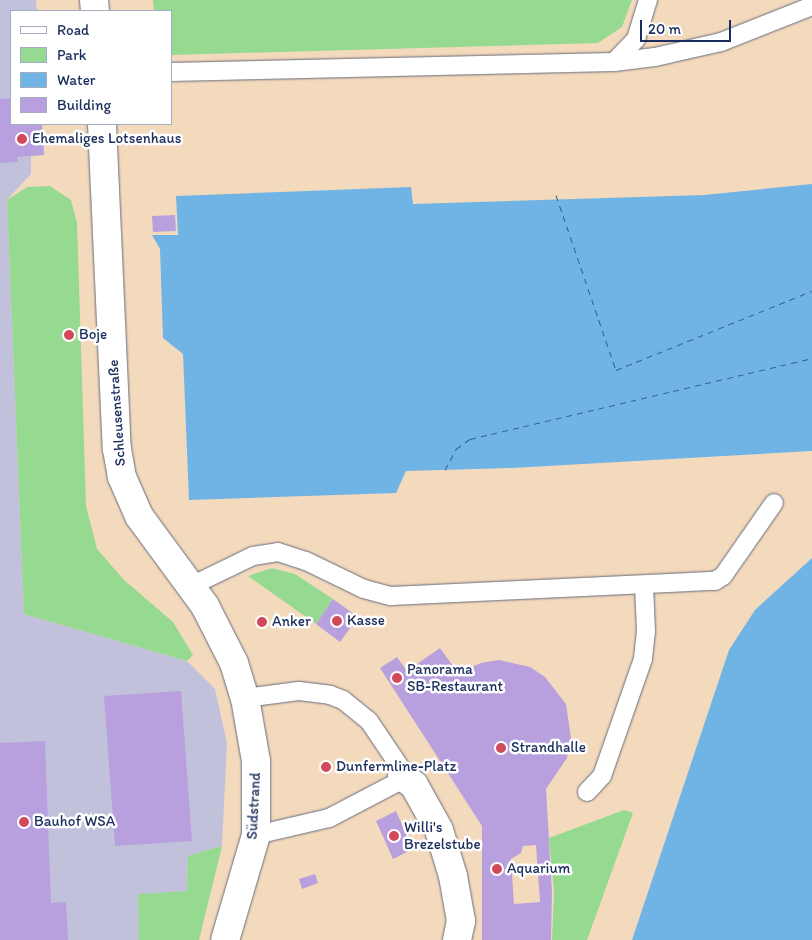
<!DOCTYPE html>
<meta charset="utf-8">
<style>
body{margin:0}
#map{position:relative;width:812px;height:940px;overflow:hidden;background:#f4dabc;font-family:Itim,sans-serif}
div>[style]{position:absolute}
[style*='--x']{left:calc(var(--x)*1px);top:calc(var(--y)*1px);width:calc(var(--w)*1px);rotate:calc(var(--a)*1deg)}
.industrial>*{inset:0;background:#c2c1dc}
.green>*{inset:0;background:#96d991}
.water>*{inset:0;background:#6fb4e5}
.ferry>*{height:1px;margin-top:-0.5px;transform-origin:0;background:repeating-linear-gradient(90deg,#385e8d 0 6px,transparent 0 11px)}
.building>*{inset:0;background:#b8a0de}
.roads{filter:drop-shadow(0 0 1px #676b7f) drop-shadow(0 0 1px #676b7f)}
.lane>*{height:18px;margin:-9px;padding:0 9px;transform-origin:9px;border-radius:9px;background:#fff}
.street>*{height:28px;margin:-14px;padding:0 14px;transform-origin:14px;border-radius:14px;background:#fff}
.dots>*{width:14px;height:14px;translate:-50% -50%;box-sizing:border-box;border:2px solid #fff;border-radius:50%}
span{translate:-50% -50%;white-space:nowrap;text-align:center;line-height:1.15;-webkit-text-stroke:5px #fff;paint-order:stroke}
.poi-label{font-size:15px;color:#1b2f5e}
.left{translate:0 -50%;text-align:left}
.street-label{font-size:15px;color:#1b2f5e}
.legend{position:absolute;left:10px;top:10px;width:162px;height:115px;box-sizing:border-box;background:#fff;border:1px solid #a4acbf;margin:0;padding:6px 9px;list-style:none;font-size:15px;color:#1b2f5e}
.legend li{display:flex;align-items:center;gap:10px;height:25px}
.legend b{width:25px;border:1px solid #a4acbf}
.scale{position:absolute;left:640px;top:20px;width:91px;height:22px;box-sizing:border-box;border:2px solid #1b2f5e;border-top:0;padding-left:6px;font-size:15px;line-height:18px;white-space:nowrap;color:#1b2f5e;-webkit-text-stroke:4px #fff;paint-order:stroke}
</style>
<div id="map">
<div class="industrial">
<i style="clip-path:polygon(0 0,36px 0,37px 11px,11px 11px,11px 124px,42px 124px,44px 155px,31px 156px,31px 174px,7px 200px,24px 614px,187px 661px,215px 689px,227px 743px,222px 846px,188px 856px,187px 891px,138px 895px,139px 940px,0 940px)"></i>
</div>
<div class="green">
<i style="clip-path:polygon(153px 0,632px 0,622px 27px,598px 43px,171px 55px,171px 11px,154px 11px)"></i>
<i style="clip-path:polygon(50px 186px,71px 200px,77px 223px,86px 506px,97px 549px,124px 580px,173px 622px,193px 655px,187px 661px,24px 614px,7px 200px,27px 187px)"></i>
<i style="clip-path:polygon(272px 568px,295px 574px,333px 599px,316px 624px,248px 576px)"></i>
<i style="clip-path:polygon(624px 810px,633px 813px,587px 940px,552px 940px,554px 892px,549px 838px)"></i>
<i style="clip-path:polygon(222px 846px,199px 940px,139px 940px,138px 894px,187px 891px,188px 856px)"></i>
</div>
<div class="water">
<i style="clip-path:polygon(812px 184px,812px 451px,512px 468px,406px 471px,396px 493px,189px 500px,183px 354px,163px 338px,160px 249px,152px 235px,178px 235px,176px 196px,411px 187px,413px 204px,704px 195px)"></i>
<i style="clip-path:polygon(812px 558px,812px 940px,632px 940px,729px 650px,755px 610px)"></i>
</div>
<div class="ferry">
<i style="--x:556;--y:195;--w:185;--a:71.1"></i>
<i style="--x:616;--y:370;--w:211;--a:-22"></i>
<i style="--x:445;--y:470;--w:24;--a:-62"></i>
<i style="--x:456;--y:449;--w:17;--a:-36"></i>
<i style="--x:470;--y:439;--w:351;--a:-13.3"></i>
</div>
<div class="building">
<i style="clip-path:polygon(11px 98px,11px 124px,42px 124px,44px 155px,17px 157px,18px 162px,0 163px,0 99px)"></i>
<i style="clip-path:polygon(175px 215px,176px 231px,153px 232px,152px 216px)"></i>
<i style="clip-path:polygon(333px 599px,358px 617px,340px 642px,316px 624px)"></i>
<i style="clip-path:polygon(evenodd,440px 648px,458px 673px,481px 663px,499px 660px,530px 667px,545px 677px,566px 704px,571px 738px,567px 758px,546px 789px,552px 892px,551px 940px,482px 940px,482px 826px,380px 668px,397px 657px,407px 671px,440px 648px,536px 845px,540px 902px,514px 904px,511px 859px,521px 853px,523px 846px,536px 845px)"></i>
<i style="clip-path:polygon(181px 691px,192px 841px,115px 846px,104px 696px)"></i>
<i style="clip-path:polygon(45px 741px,51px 903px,66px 902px,68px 940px,0 940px,0 743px)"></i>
<i style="clip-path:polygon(396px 811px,413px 849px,393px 859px,376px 821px)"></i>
<i style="clip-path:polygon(315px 874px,318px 883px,302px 889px,299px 879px)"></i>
</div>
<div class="roads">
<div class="lane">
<i style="--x:614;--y:62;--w:32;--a:-46"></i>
<i style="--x:636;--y:39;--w:41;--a:-72.9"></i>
<i style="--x:171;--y:72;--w:443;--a:-1.3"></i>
<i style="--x:614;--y:62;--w:41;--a:-7"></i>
<i style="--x:655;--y:57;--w:68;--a:-12.8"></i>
<i style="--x:721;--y:42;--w:98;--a:-21.6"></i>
<i style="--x:191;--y:586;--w:69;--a:-25.8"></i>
<i style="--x:253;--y:556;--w:25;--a:-9"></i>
<i style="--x:278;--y:552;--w:29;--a:18"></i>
<i style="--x:306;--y:561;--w:64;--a:25.8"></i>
<i style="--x:364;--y:589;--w:28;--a:15"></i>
<i style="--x:391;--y:596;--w:324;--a:-2.7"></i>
<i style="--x:715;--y:581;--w:9;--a:-32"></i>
<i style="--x:723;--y:576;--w:89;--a:-55.1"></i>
<i style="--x:245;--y:698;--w:54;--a:-7.4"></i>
<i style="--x:299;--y:691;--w:31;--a:7"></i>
<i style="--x:330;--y:695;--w:14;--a:21"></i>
<i style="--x:343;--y:700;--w:33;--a:39"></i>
<i style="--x:369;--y:721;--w:59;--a:56"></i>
<i style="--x:402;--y:770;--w:14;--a:115"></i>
<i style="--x:396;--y:783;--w:76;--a:152.4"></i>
<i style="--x:329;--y:818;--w:75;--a:166.9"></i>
<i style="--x:587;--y:792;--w:22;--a:-47"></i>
<i style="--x:602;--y:776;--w:124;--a:-70.7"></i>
<i style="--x:643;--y:659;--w:28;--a:-84"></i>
<i style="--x:646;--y:631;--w:46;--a:-92.5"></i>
</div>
<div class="street">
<i style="--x:94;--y:0;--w:11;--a:85"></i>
<i style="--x:102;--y:124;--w:325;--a:87.4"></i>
<i style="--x:117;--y:449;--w:28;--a:80"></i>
<i style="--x:122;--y:477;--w:43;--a:66.4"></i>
<i style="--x:139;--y:516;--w:112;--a:53.7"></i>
<i style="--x:205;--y:606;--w:64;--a:63"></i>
<i style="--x:234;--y:663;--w:37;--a:73"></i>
<i style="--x:245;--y:698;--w:64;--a:80.1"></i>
<i style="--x:256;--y:761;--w:74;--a:90"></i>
<i style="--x:256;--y:835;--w:109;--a:106.4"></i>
<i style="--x:402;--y:776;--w:15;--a:37"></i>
<i style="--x:414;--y:785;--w:51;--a:60.9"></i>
<i style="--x:439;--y:830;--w:48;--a:73.1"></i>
<i style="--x:453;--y:876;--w:46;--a:79.9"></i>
<i style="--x:461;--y:921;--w:19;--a:102"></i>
</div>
</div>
<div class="dots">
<i style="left:22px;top:139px;background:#d1495b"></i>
<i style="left:69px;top:335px;background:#d1495b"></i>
<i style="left:337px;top:621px;background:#d1495b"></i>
<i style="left:262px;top:622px;background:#d1495b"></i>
<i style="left:397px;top:678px;background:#d1495b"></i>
<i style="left:501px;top:748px;background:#d1495b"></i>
<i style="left:326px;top:767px;background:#d1495b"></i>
<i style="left:24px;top:822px;background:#d1495b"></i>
<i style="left:394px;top:836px;background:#d1495b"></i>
<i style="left:497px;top:869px;background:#d1495b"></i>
</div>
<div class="poi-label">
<span class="left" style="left:32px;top:139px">Ehemaliges Lotsenhaus</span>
<span class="left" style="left:79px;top:335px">Boje</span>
<span class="left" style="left:347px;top:621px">Kasse</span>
<span class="left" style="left:272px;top:622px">Anker</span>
<span class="left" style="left:407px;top:678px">Panorama<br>SB-Restaurant</span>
<span class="left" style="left:511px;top:748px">Strandhalle</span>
<span class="left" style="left:336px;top:767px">Dunfermline-Platz</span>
<span class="left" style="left:34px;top:822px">Bauhof WSA</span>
<span class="left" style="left:404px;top:836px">Willi's<br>Brezelstube</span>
<span class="left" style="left:507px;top:869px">Aquarium</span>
</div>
<div class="street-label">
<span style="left:117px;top:413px;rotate:-94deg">Schleusenstraße</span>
<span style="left:254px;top:806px;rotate:-87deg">Südstrand</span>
</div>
<ul class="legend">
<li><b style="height:6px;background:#fff"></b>Road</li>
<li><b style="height:14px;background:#96d991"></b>Park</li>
<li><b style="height:14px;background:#6fb4e5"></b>Water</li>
<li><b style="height:14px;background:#b8a0de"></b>Building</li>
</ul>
<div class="scale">20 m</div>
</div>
